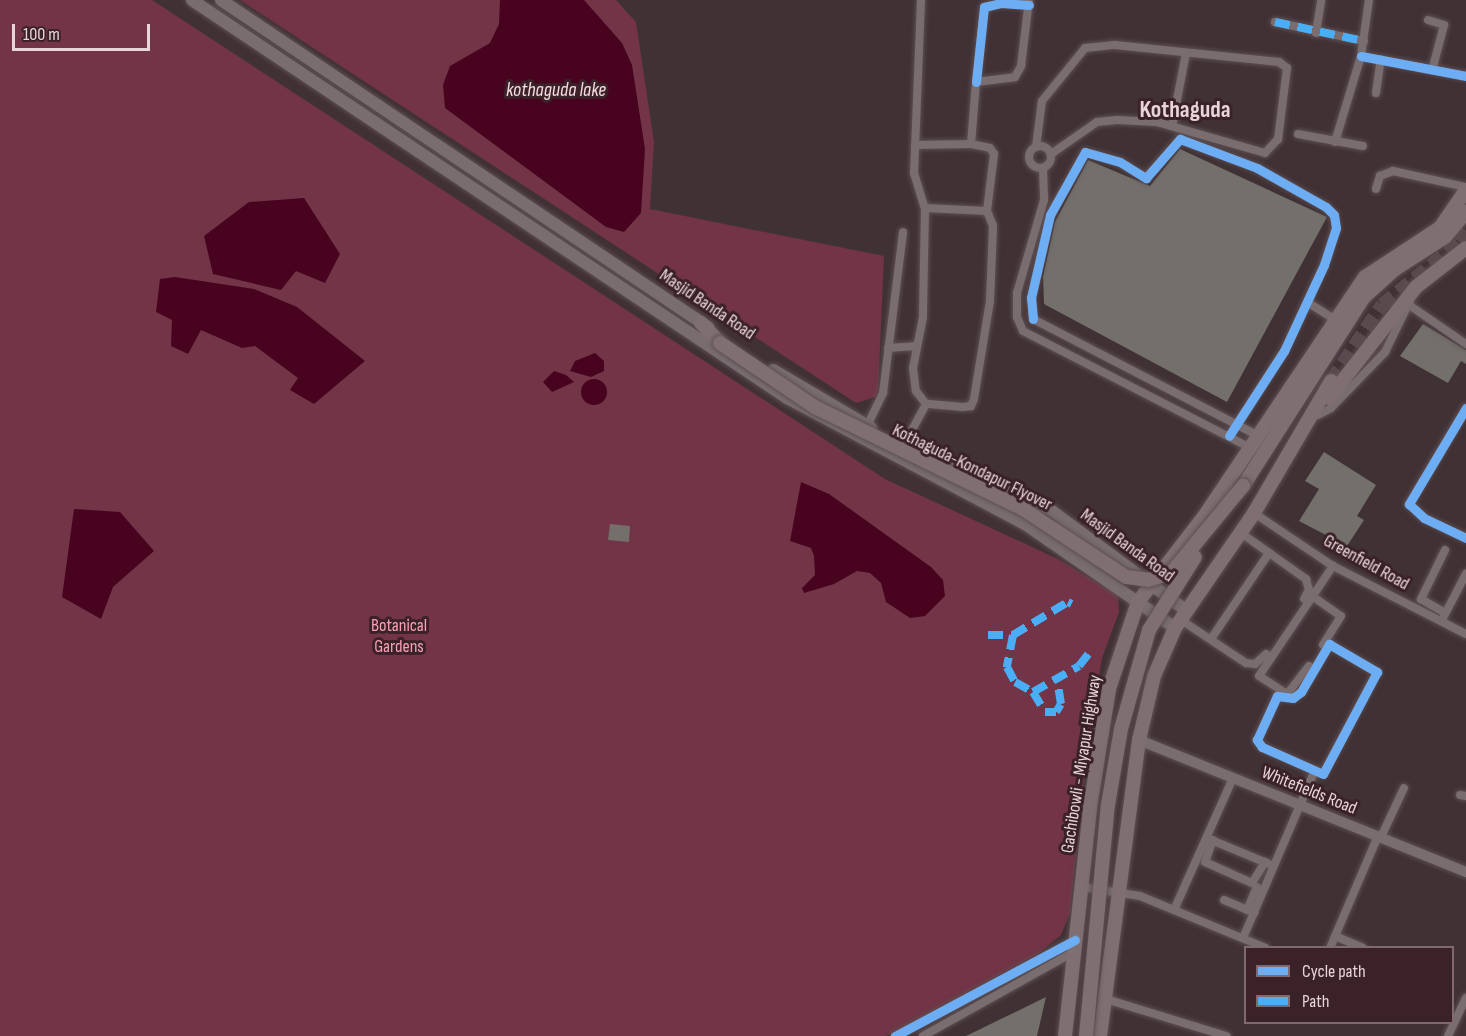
<!DOCTYPE html>
<style>
body{margin:0}
#map{position:relative;width:1466px;height:1036px;overflow:hidden;background:#403135;font-family:"Sofia Sans Condensed",sans-serif}
div>[style]{position:absolute}
[style*='--x']{left:calc(var(--x)*1px);top:calc(var(--y)*1px);width:calc(var(--w)*1px);rotate:calc(var(--a)*1deg)}
.green>*{inset:0;background:#723446}
.water>*{inset:0;background:#48041f}
.round{border-radius:50%}
.building>*{inset:0;background:#736f6b}
.primary-tunnel>*{height:14px;margin-top:-7px;transform-origin:0;background:repeating-linear-gradient(90deg,#594a4e 0 14px,transparent 0 21px)}
.roads{filter:drop-shadow(0 0 2px #5d4f52) drop-shadow(0 0 2px #5d4f52)}
.minor>*{height:8px;margin:-4px;padding:0 4px;transform-origin:4px;border-radius:4px;background:#796d70}
.minor>.ring{margin:-4px;padding:0;box-sizing:content-box;background:none;border:8px solid #796d70;border-radius:50%}
.tertiary>*{height:10px;margin:-5px;padding:0 5px;transform-origin:5px;border-radius:5px;background:#796d70}
.secondary>*{height:12px;margin:-6px;padding:0 6px;transform-origin:6px;border-radius:6px;background:#796d70}
.primary>*{height:14px;margin:-7px;padding:0 7px;transform-origin:7px;border-radius:7px;background:#7f6e72}
.bridges{filter:drop-shadow(0 0 2px #5d4f52) drop-shadow(0 0 2px #5d4f52)}
.primary-bridge>*{height:14px;margin:-7px;padding:0 7px;transform-origin:7px;border-radius:7px;background:#7f6e72}
.quiet>*{height:8px;margin-top:-4px;transform-origin:0;background:repeating-linear-gradient(90deg,#49aef6 0 15px,transparent 0 23px)}
.cycleway>*{height:9px;margin:-4.5px;padding:0 4.5px;transform-origin:4.5px;border-radius:4.5px;background:#6dadf4}
span{translate:-50% -50%;white-space:nowrap;text-align:center;line-height:1.15;-webkit-text-stroke:6px #3b2128;paint-order:stroke}
.street-label{font-size:18px;color:#e7d5d9}
.park-label{font-size:18px;color:#faa0b6}
.water-label{font-size:20px;color:#f4dce1;font-style:italic}
.district-label{font-size:24px;color:#e7d5d9;font-weight:700}
.legend{position:absolute;left:1244px;top:946px;width:210px;height:78px;box-sizing:border-box;background:#3b2128;border:2px solid #80696f;margin:0;padding:8px 10px;list-style:none;font-size:18px;color:#e7d5d9}
.legend li{display:flex;align-items:center;gap:12px;height:30px}
.legend b{width:30px;border:2px solid #80696f}
.scale{position:absolute;left:12px;top:24px;width:138px;height:27px;box-sizing:border-box;border:3px solid #e7d5d9;border-top:0;padding-left:8px;font-size:18px;line-height:21px;white-space:nowrap;color:#e7d5d9;-webkit-text-stroke:4px #3b2128;paint-order:stroke}
</style>
<div id="map">
<div class="green">
<i style="clip-path:polygon(0 0,152px 0,885px 479px,1058px 559px,1118px 595px,1119px 612px,1102px 658px,1087px 749px,1070px 913px,1061px 935px,1038px 954px,886px 1036px,0 1036px)"></i>
<i style="clip-path:polygon(240px 0,616px 0,636px 22px,654px 142px,650px 209px,884px 256px,878px 396px,856px 403px)"></i>
</div>
<div class="water">
<i style="clip-path:polygon(500px 0,584px 0,622px 43px,632px 65px,645px 149px,641px 213px,624px 232px,606px 227px,445px 108px,443px 85px,450px 66px,490px 43px,499px 24px)"></i>
<i style="clip-path:polygon(304px 198px,340px 254px,325px 283px,296px 271px,281px 290px,213px 274px,204px 236px,249px 202px)"></i>
<i style="clip-path:polygon(175px 277px,254px 289px,297px 307px,365px 361px,314px 404px,290px 390px,298px 378px,255px 346px,242px 348px,201px 330px,188px 354px,171px 346px,172px 320px,156px 312px,160px 279px)"></i>
<i style="clip-path:polygon(595px 353px,604px 361px,604px 371px,591px 377px,570px 371px,575px 361px)"></i>
<i style="clip-path:polygon(554px 371px,566px 375px,574px 382px,552px 392px,543px 382px)"></i>
<i class="round" style="left:581px;top:379px;width:26px;height:26px"></i>
<i style="clip-path:polygon(801px 482px,829px 494px,931px 567px,943px 580px,945px 596px,925px 616px,910px 618px,886px 602px,881px 583px,870px 573px,857px 571px,834px 584px,804px 593px,802px 588px,815px 575px,814px 556px,811px 548px,790px 541px)"></i>
<i style="clip-path:polygon(74px 509px,120px 512px,154px 551px,113px 587px,101px 619px,62px 597px)"></i>
</div>
<div class="building">
<i style="clip-path:polygon(1180px 149px,1327px 217px,1227px 402px,1044px 304px,1043px 277px,1055px 222px,1088px 160px,1150px 186px)"></i>
<i style="clip-path:polygon(1423px 324px,1466px 350px,1466px 364px,1461px 361px,1448px 383px,1400px 356px)"></i>
<i style="clip-path:polygon(1324px 452px,1376px 485px,1357px 516px,1364px 520px,1347px 546px,1299px 521px,1319px 489px,1305px 481px)"></i>
<i style="clip-path:polygon(610px 524px,630px 526px,629px 542px,608px 540px)"></i>
<i style="clip-path:polygon(1046px 997px,1037px 1036px,966px 1036px)"></i>
</div>
<div class="primary-tunnel">
<i style="--x:1331;--y:381;--w:92;--a:-56.1"></i>
<i style="--x:1382;--y:305;--w:100;--a:-38.9"></i>
<i style="--x:1460;--y:242;--w:13;--a:-61"></i>
</div>
<div class="roads">
<div class="minor">
<i style="--x:921;--y:0;--w:173;--a:92.3"></i>
<i style="--x:914;--y:173;--w:37;--a:73"></i>
<i style="--x:925;--y:208;--w:109;--a:91.1"></i>
<i style="--x:923;--y:317;--w:52;--a:101.1"></i>
<i style="--x:913;--y:368;--w:23;--a:83"></i>
<i style="--x:916;--y:391;--w:16;--a:52"></i>
<i style="--x:1428;--y:20;--w:17;--a:17"></i>
<i style="--x:1444;--y:25;--w:43;--a:104.7"></i>
<i style="--x:1275;--y:22;--w:91;--a:12.1"></i>
<i style="--x:1316;--y:33;--w:33;--a:-81"></i>
<i style="--x:1361;--y:56;--w:107;--a:10.8"></i>
<i style="--x:976;--y:82;--w:75;--a:-83.9"></i>
<i style="--x:984;--y:7;--w:17;--a:-13"></i>
<i style="--x:1001;--y:3;--w:28;--a:4"></i>
<i style="--x:1376;--y:93;--w:34;--a:-82"></i>
<i style="--x:1172;--y:126;--w:74;--a:-79.1"></i>
<i style="--x:1298;--y:134;--w:66;--a:10.5"></i>
<i style="--x:1335;--y:142;--w:90;--a:-73.2"></i>
<i style="--x:1361;--y:56;--w:57;--a:-81.9"></i>
<i style="--x:971;--y:144;--w:62;--a:-85.4"></i>
<i style="--x:976;--y:82;--w:39;--a:-7"></i>
<i style="--x:1015;--y:77;--w:13;--a:-61"></i>
<i style="--x:1021;--y:66;--w:66;--a:-83.1"></i>
<i style="--x:915;--y:145;--w:56;--a:-1"></i>
<i style="--x:971;--y:144;--w:19;--a:12"></i>
<i style="--x:990;--y:148;--w:7;--a:56"></i>
<i style="--x:994;--y:154;--w:57;--a:97"></i>
<i style="--x:987;--y:211;--w:16;--a:68"></i>
<i style="--x:993;--y:226;--w:75;--a:92.3"></i>
<i style="--x:990;--y:301;--w:99;--a:99.3"></i>
<i style="--x:974;--y:399;--w:8;--a:113"></i>
<i style="--x:971;--y:406;--w:8;--a:173"></i>
<i style="--x:963;--y:407;--w:37;--a:-175"></i>
<i class="ring" style="left:1029px;top:146px;width:14px;height:14px"></i>
<i style="--x:1036;--y:147;--w:46;--a:-82.6"></i>
<i style="--x:1042;--y:101;--w:68;--a:-50.9"></i>
<i style="--x:1085;--y:48;--w:30;--a:-6"></i>
<i style="--x:1115;--y:45;--w:165;--a:5.9"></i>
<i style="--x:1279;--y:62;--w:10;--a:37"></i>
<i style="--x:1287;--y:68;--w:72;--a:97.2"></i>
<i style="--x:1278;--y:139;--w:19;--a:133"></i>
<i style="--x:1265;--y:153;--w:112;--a:-164"></i>
<i style="--x:1157;--y:122;--w:40;--a:-177.1"></i>
<i style="--x:1117;--y:120;--w:20;--a:174"></i>
<i style="--x:1097;--y:122;--w:56;--a:145.2"></i>
<i style="--x:1043;--y:168;--w:32;--a:88"></i>
<i style="--x:1044;--y:200;--w:97;--a:106.2"></i>
<i style="--x:1017;--y:293;--w:24;--a:90"></i>
<i style="--x:1017;--y:317;--w:15;--a:67"></i>
<i style="--x:1023;--y:331;--w:256;--a:27.2"></i>
<i style="--x:1376;--y:189;--w:14;--a:-73"></i>
<i style="--x:1380;--y:176;--w:14;--a:-21"></i>
<i style="--x:1393;--y:171;--w:75;--a:12.4"></i>
<i style="--x:925;--y:208;--w:62;--a:2.8"></i>
<i style="--x:1307;--y:302;--w:34;--a:32"></i>
<i style="--x:1409;--y:305;--w:69;--a:34.4"></i>
<i style="--x:1033;--y:319;--w:21;--a:-95"></i>
<i style="--x:1031;--y:298;--w:85;--a:-77.1"></i>
<i style="--x:1050;--y:215;--w:72;--a:-60.9"></i>
<i style="--x:1085;--y:152;--w:36;--a:16"></i>
<i style="--x:1120;--y:162;--w:31;--a:32"></i>
<i style="--x:1146;--y:178;--w:52;--a:-48.9"></i>
<i style="--x:1180;--y:139;--w:82;--a:20.6"></i>
<i style="--x:1257;--y:168;--w:79;--a:29.5"></i>
<i style="--x:1326;--y:207;--w:11;--a:45"></i>
<i style="--x:1334;--y:215;--w:13;--a:81"></i>
<i style="--x:1336;--y:228;--w:39;--a:108"></i>
<i style="--x:1324;--y:265;--w:95;--a:114.9"></i>
<i style="--x:1284;--y:351;--w:101;--a:122.9"></i>
<i style="--x:1033;--y:319;--w:254;--a:27.4"></i>
<i style="--x:888;--y:348;--w:27;--a:-4"></i>
<i style="--x:1466;--y:408;--w:112;--a:120.7"></i>
<i style="--x:1409;--y:504;--w:21;--a:43"></i>
<i style="--x:1424;--y:518;--w:47;--a:25.5"></i>
<i style="--x:1318;--y:415;--w:15;--a:-28"></i>
<i style="--x:1331;--y:408;--w:78;--a:-46"></i>
<i style="--x:1385;--y:352;--w:57;--a:-63.9"></i>
<i style="--x:867;--y:426;--w:37;--a:-64"></i>
<i style="--x:883;--y:393;--w:162;--a:-82.9"></i>
<i style="--x:904;--y:445;--w:47;--a:-61.8"></i>
<i style="--x:1254;--y:513;--w:95;--a:33.9"></i>
<i style="--x:1333;--y:566;--w:149;--a:27.1"></i>
<i style="--x:1241;--y:533;--w:80;--a:35.3"></i>
<i style="--x:1306;--y:579;--w:11;--a:75"></i>
<i style="--x:1309;--y:590;--w:10;--a:119"></i>
<i style="--x:1445;--y:550;--w:55;--a:116.1"></i>
<i style="--x:1421;--y:599;--w:28;--a:30"></i>
<i style="--x:1312;--y:596;--w:35;--a:35"></i>
<i style="--x:1341;--y:616;--w:34;--a:122"></i>
<i style="--x:1443;--y:618;--w:50;--a:-62.4"></i>
<i style="--x:1181;--y:620;--w:78;--a:33.5"></i>
<i style="--x:1246;--y:663;--w:9;--a:6"></i>
<i style="--x:1255;--y:664;--w:15;--a:-42"></i>
<i style="--x:1211;--y:639;--w:104;--a:-56"></i>
<i style="--x:1329;--y:644;--w:56;--a:30.3"></i>
<i style="--x:1377;--y:672;--w:115;--a:117.9"></i>
<i style="--x:1323;--y:774;--w:67;--a:-156.1"></i>
<i style="--x:1262;--y:747;--w:9;--a:-126"></i>
<i style="--x:1257;--y:740;--w:48;--a:-65.6"></i>
<i style="--x:1277;--y:696;--w:16;--a:7"></i>
<i style="--x:1293;--y:698;--w:10;--a:-37"></i>
<i style="--x:1301;--y:692;--w:56;--a:-59.7"></i>
<i style="--x:1309;--y:666;--w:36;--a:128"></i>
<i style="--x:1287;--y:694;--w:33;--a:-147"></i>
<i style="--x:1259;--y:676;--w:133;--a:-56.1"></i>
<i style="--x:1460;--y:795;--w:6;--a:9"></i>
<i style="--x:1381;--y:837;--w:54;--a:-64.9"></i>
<i style="--x:1209;--y:839;--w:65;--a:22.6"></i>
<i style="--x:1213;--y:840;--w:23;--a:110"></i>
<i style="--x:1205;--y:862;--w:51;--a:24.1"></i>
<i style="--x:1252;--y:883;--w:25;--a:-58"></i>
<i style="--x:1081;--y:887;--w:60;--a:8.7"></i>
<i style="--x:1140;--y:896;--w:136;--a:22.4"></i>
<i style="--x:1224;--y:900;--w:33;--a:23"></i>
<i style="--x:1174;--y:910;--w:145;--a:-65.9"></i>
<i style="--x:1247;--y:910;--w:25;--a:-67"></i>
<i style="--x:1335;--y:936;--w:30;--a:23"></i>
<i style="--x:1243;--y:938;--w:181;--a:-66.8"></i>
<i style="--x:1330;--y:948;--w:122;--a:-66.8"></i>
<i style="--x:1106;--y:999;--w:126;--a:17.1"></i>
<i style="--x:895;--y:1036;--w:204;--a:-28.1"></i>
<i style="--x:923;--y:1036;--w:173;--a:-29.1"></i>
<i style="--x:1448;--y:1036;--w:42;--a:-64.7"></i>
</div>
<div class="tertiary">
<i style="--x:1139;--y:740;--w:353;--a:22"></i>
</div>
<div class="secondary">
<i style="--x:192;--y:0;--w:716;--a:33.78"></i>
<i style="--x:787;--y:398;--w:269;--a:27.9"></i>
<i style="--x:1025;--y:524;--w:183;--a:34.7"></i>
<i style="--x:221;--y:0;--w:587;--a:33.88"></i>
<i style="--x:773;--y:370;--w:114;--a:30.6"></i>
<i style="--x:938;--y:461;--w:121;--a:23.4"></i>
<i style="--x:1049;--y:509;--w:172;--a:36.5"></i>
</div>
<div class="primary">
<i style="--x:701;--y:323;--w:28;--a:46"></i>
<i style="--x:1329;--y:398;--w:141;--a:-51.9"></i>
<i style="--x:1416;--y:287;--w:63;--a:-38"></i>
<i style="--x:1243;--y:486;--w:224;--a:-57.4"></i>
<i style="--x:1364;--y:297;--w:42;--a:-42.1"></i>
<i style="--x:1395;--y:269;--w:59;--a:-32.6"></i>
<i style="--x:1445;--y:237;--w:33;--a:-50"></i>
<i style="--x:1065;--y:1036;--w:229;--a:-83.7"></i>
<i style="--x:1090;--y:808;--w:121;--a:-80.9"></i>
<i style="--x:1109;--y:689;--w:92;--a:-71.6"></i>
<i style="--x:1138;--y:602;--w:106;--a:-52.3"></i>
<i style="--x:1203;--y:518;--w:290;--a:-56.1"></i>
<i style="--x:1365;--y:277;--w:90;--a:-33.2"></i>
<i style="--x:1440;--y:228;--w:46;--a:-55.6"></i>
<i style="--x:1100;--y:1036;--w:299;--a:-82.5"></i>
<i style="--x:1139;--y:740;--w:66;--a:-76.8"></i>
<i style="--x:1154;--y:676;--w:52;--a:-66.4"></i>
<i style="--x:1175;--y:628;--w:140;--a:-55.5"></i>
<i style="--x:1254;--y:513;--w:153;--a:-59.7"></i>
</div>
</div>
<div class="bridges">
<div class="primary-bridge">
<i style="--x:720;--y:343;--w:115;--a:34"></i>
<i style="--x:815;--y:407;--w:232;--a:26.1"></i>
<i style="--x:1023;--y:509;--w:123;--a:33.4"></i>
<i style="--x:1126;--y:577;--w:23;--a:7"></i>
<i style="--x:1149;--y:580;--w:24;--a:-19"></i>
<i style="--x:1172;--y:572;--w:112;--a:-50.5"></i>
<i style="--x:1086;--y:1036;--w:232;--a:-84.6"></i>
<i style="--x:1108;--y:805;--w:77;--a:-80.3"></i>
<i style="--x:1121;--y:729;--w:103;--a:-74.2"></i>
<i style="--x:1149;--y:630;--w:86;--a:-57.8"></i>
</div>
</div>
<div class="quiet">
<i style="--x:1275;--y:22;--w:91;--a:12.1"></i>
<i style="--x:988;--y:635;--w:25;--a:0"></i>
<i style="--x:1013;--y:635;--w:64;--a:-31"></i>
<i style="--x:1068;--y:602;--w:4;--a:27"></i>
<i style="--x:1013;--y:635;--w:33;--a:101"></i>
<i style="--x:1007;--y:667;--w:17;--a:62"></i>
<i style="--x:1015;--y:682;--w:21;--a:29"></i>
<i style="--x:1033;--y:692;--w:53;--a:-29.5"></i>
<i style="--x:1079;--y:666;--w:18;--a:-52"></i>
<i style="--x:1033;--y:692;--w:23;--a:59"></i>
<i style="--x:1045;--y:712;--w:11;--a:0"></i>
<i style="--x:1056;--y:712;--w:9;--a:-58"></i>
<i style="--x:1061;--y:704;--w:26;--a:-99"></i>
</div>
<div class="cycleway">
<i style="--x:1361;--y:56;--w:107;--a:10.8"></i>
<i style="--x:976;--y:82;--w:75;--a:-83.9"></i>
<i style="--x:984;--y:7;--w:17;--a:-13"></i>
<i style="--x:1001;--y:3;--w:28;--a:4"></i>
<i style="--x:1033;--y:319;--w:21;--a:-95"></i>
<i style="--x:1031;--y:298;--w:85;--a:-77.1"></i>
<i style="--x:1050;--y:215;--w:72;--a:-60.9"></i>
<i style="--x:1085;--y:152;--w:36;--a:16"></i>
<i style="--x:1120;--y:162;--w:31;--a:32"></i>
<i style="--x:1146;--y:178;--w:52;--a:-48.9"></i>
<i style="--x:1180;--y:139;--w:82;--a:20.6"></i>
<i style="--x:1257;--y:168;--w:79;--a:29.5"></i>
<i style="--x:1326;--y:207;--w:11;--a:45"></i>
<i style="--x:1334;--y:215;--w:13;--a:81"></i>
<i style="--x:1336;--y:228;--w:39;--a:108"></i>
<i style="--x:1324;--y:265;--w:95;--a:114.9"></i>
<i style="--x:1284;--y:351;--w:101;--a:122.9"></i>
<i style="--x:1466;--y:408;--w:112;--a:120.7"></i>
<i style="--x:1409;--y:504;--w:21;--a:43"></i>
<i style="--x:1424;--y:518;--w:47;--a:25.5"></i>
<i style="--x:1329;--y:644;--w:56;--a:30.3"></i>
<i style="--x:1377;--y:672;--w:115;--a:117.9"></i>
<i style="--x:1323;--y:774;--w:67;--a:-156.1"></i>
<i style="--x:1262;--y:747;--w:9;--a:-126"></i>
<i style="--x:1257;--y:740;--w:48;--a:-65.6"></i>
<i style="--x:1277;--y:696;--w:16;--a:7"></i>
<i style="--x:1293;--y:698;--w:10;--a:-37"></i>
<i style="--x:1301;--y:692;--w:56;--a:-59.7"></i>
<i style="--x:895;--y:1036;--w:204;--a:-28.1"></i>
</div>
<div class="street-label">
<span style="left:707px;top:305px;rotate:34deg">Masjid Banda Road</span>
<span style="left:972px;top:468px;rotate:26deg">Kothaguda-Kondapur Flyover</span>
<span style="left:1127px;top:546px;rotate:36deg">Masjid Banda Road</span>
<span style="left:1366px;top:563px;rotate:29deg">Greenfield Road</span>
<span style="left:1082px;top:764px;rotate:-81deg">Gachibowli - Miyapur Highway</span>
<span style="left:1309px;top:791px;rotate:22deg">Whitefields Road</span>
</div>
<div class="park-label">
<span style="left:399px;top:637px">Botanical<br>Gardens</span>
</div>
<div class="water-label">
<span style="left:556px;top:90px">kothaguda lake</span>
</div>
<div class="district-label">
<span style="left:1185px;top:110px">Kothaguda</span>
</div>
<ul class="legend">
<li><b style="height:8px;background:#6dadf4"></b>Cycle path</li>
<li><b style="height:8px;background:#49aef6"></b>Path</li>
</ul>
<div class="scale">100 m</div>
</div>
